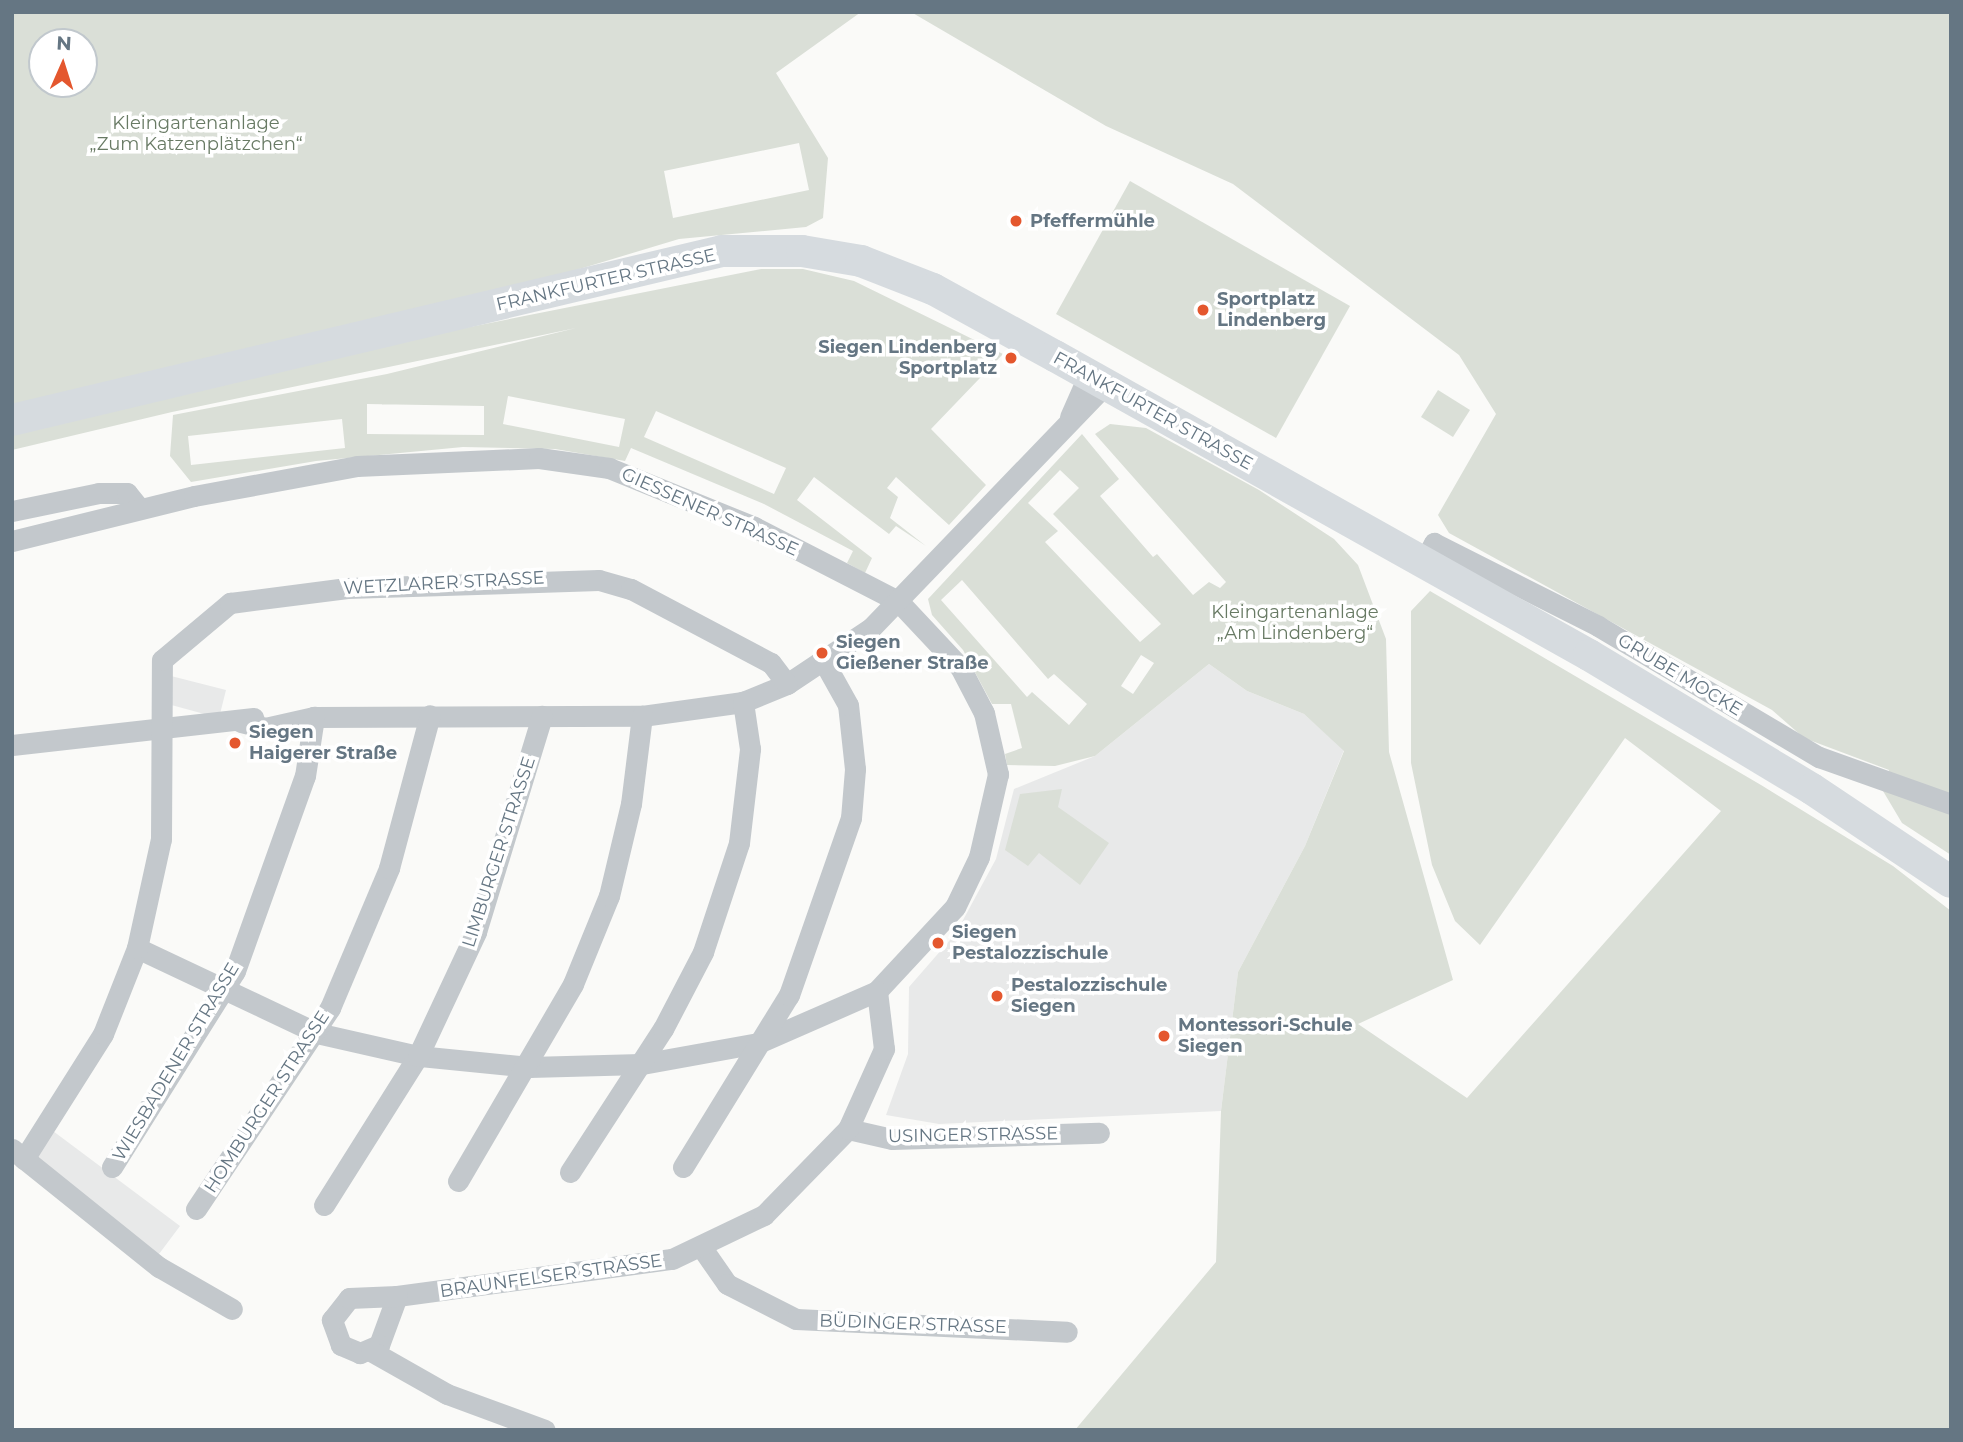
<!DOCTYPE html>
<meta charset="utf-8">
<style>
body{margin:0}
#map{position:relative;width:1963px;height:1442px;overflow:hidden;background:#fafaf8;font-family:Montserrat,sans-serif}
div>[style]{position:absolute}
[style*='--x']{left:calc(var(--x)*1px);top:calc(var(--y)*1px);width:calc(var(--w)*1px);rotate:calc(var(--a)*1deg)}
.built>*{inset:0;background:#e8e9e9}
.green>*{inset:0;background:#dadfd7}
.minor>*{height:21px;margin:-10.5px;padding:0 10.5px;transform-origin:10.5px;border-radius:10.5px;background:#c3c8cc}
.primary>*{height:32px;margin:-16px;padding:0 16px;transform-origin:16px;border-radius:16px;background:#d6dbdf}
.dots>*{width:19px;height:19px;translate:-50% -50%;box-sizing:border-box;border:4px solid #fff;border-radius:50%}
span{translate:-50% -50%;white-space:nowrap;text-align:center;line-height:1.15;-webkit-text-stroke:7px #fff;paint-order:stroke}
.park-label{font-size:18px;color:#687a64}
.poi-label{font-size:18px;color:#657683;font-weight:700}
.left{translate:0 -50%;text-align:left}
.right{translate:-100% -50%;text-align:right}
.street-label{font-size:18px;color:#657683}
.frame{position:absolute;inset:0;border:14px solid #657683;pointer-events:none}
.north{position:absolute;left:28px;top:28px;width:70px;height:70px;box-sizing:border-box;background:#fff;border:2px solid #c1c8cd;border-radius:50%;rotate:3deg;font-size:19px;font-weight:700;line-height:28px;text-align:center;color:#657683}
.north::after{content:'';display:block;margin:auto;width:24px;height:32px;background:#e4572e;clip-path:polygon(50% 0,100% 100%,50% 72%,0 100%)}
</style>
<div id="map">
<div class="built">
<i style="clip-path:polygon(1209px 664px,1247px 691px,1304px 714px,1344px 750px,1305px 846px,1238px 972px,1221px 1111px,939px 1124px,886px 1115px,908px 1054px,909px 987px,956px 933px,996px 859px,1014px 789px,1095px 756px)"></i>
<i style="clip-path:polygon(171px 676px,226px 690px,219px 718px,164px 703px)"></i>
<i style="clip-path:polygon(53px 1131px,180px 1226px,156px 1258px,29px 1162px)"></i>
</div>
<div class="green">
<i style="clip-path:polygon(evenodd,12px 12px,861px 12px,776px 73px,828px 158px,823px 218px,806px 227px,679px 239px,543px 280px,12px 410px,12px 12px,42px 42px,84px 42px,84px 84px,42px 84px,42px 42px,12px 12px,799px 143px,809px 190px,673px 218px,664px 171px,799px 143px)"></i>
<i style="clip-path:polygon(911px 12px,1951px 12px,1951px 855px,1902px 823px,1883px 791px,1889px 770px,1804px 738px,1772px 710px,1449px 533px,1438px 515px,1496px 414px,1459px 355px,1233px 184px,1106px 126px)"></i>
<i style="clip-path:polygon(1130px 181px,1350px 306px,1276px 438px,1056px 314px)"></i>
<i style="clip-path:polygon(evenodd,761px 269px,803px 269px,854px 281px,1003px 354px,931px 429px,986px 485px,949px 525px,896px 477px,887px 488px,898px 497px,890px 518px,926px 546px,896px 526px,889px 534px,814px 477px,797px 500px,872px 558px,865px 573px,847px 563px,853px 551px,764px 504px,631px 448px,625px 461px,555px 449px,463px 447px,316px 461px,191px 482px,170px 456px,173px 415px,387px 374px,576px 328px,172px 412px,12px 450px,12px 425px,118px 397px,761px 269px,508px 396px,625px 419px,619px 447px,503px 424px,508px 396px,761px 269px,367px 404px,484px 406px,484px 435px,367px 434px,367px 404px,761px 269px,656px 411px,786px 468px,774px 494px,644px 437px,656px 411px,761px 269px,342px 419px,345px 448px,191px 465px,188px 436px,342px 419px)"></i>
<i style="clip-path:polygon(1438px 390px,1470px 410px,1453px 437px,1421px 417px)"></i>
<i style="clip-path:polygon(evenodd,1110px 424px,1146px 428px,1259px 490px,1334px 539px,1358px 565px,1386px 639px,1389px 752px,1453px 980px,1358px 1024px,1467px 1098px,1721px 811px,1625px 738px,1480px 945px,1455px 921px,1432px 865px,1411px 763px,1411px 611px,1430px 591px,1761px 785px,1893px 866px,1951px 911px,1951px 1430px,1075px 1430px,1216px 1262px,1221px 1111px,1238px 972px,1305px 846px,1344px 751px,1304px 714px,1247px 691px,1209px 664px,1095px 756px,1055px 766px,1007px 765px,1005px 754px,1022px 748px,1011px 704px,992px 704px,963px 650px,932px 615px,928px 599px,1082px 434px,1119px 479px,1100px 496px,1153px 557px,1157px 554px,1193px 595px,1209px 582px,1220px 588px,1226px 582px,1095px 434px,1110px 424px,1060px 470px,1079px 488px,1053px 514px,1161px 624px,1140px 642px,1045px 542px,1058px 531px,1028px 503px,1060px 470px,1110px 424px,962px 580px,1048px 679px,1054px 674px,1087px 704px,1069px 725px,1032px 692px,1027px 697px,941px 600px,962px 580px,1110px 424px,1141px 655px,1154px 663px,1133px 694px,1121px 686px,1141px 655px)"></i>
<i style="clip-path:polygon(1062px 789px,1058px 807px,1109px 843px,1080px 885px,1039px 853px,1028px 866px,1005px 850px,1020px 794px)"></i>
</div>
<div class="minor">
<i style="--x:1070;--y:417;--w:47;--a:-66.2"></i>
<i style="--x:12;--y:511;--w:89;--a:-11.7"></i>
<i style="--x:99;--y:493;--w:28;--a:0"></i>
<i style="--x:127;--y:493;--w:19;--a:51"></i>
<i style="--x:12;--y:541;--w:187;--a:-13.9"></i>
<i style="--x:194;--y:496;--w:166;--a:-10.4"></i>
<i style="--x:357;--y:466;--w:182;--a:-2.5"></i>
<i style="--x:539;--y:458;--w:71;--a:8.1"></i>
<i style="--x:609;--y:468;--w:157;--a:22.1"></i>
<i style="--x:754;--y:527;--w:162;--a:27.2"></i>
<i style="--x:898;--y:601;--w:91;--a:46.8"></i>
<i style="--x:960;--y:667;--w:52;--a:62.4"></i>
<i style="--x:984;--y:713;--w:63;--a:77.1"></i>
<i style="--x:998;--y:774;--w:85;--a:102.9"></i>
<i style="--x:979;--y:857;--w:55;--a:115.6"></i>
<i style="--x:955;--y:907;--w:115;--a:132.9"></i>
<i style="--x:877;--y:991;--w:130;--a:156.4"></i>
<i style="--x:758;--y:1043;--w:119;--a:169.8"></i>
<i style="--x:641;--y:1064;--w:112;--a:178.5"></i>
<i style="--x:529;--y:1067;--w:112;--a:-174.3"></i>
<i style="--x:418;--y:1056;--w:104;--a:-167.2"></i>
<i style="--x:317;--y:1033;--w:199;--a:-154.7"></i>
<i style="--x:1423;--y:563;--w:23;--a:-61"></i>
<i style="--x:1434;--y:543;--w:184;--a:26.8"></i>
<i style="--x:1598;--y:626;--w:257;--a:30.7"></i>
<i style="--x:1819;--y:757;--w:140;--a:19.6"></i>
<i style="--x:241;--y:722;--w:25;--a:14"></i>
<i style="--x:265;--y:728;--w:50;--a:-12.7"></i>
<i style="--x:314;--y:717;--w:328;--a:-0.2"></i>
<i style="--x:642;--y:716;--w:102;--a:-7.9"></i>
<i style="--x:743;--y:702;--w:48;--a:-22.2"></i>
<i style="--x:787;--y:684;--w:101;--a:-33.7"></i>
<i style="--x:871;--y:628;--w:339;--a:-46.1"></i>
<i style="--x:12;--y:745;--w:243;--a:-6.4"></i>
<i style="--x:848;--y:1129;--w:45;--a:12.8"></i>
<i style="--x:892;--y:1139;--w:207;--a:-1.7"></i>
<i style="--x:12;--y:1149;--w:189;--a:38.8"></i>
<i style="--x:159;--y:1267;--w:84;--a:29.9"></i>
<i style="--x:24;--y:1159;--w:148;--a:-57.7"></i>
<i style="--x:103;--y:1034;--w:92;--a:-68.4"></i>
<i style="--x:137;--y:948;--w:112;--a:-77.6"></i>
<i style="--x:161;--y:839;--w:179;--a:-89.7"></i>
<i style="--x:162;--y:660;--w:89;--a:-40"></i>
<i style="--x:230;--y:603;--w:118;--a:-7.3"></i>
<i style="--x:347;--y:588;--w:252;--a:-1.8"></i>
<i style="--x:599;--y:580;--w:33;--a:16"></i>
<i style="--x:631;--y:589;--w:158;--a:27.9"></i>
<i style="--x:771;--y:663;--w:26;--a:53"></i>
<i style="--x:112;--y:1167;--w:231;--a:-57.9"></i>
<i style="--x:235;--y:971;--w:207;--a:-70.3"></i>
<i style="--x:305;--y:776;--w:60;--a:-81.3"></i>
<i style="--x:683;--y:1167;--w:202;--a:-58.4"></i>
<i style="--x:789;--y:995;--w:188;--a:-70.7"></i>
<i style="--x:851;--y:818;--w:49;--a:-85.3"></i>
<i style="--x:855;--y:769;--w:64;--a:-96.2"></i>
<i style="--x:848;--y:705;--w:49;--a:-119.2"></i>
<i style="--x:570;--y:1172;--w:171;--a:-57"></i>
<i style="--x:663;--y:1029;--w:87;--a:-62.5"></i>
<i style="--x:703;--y:952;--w:115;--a:-71.7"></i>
<i style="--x:739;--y:843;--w:95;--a:-83.3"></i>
<i style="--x:750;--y:749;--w:48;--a:-98.5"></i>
<i style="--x:458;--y:1181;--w:228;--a:-59.7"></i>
<i style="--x:573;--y:984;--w:95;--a:-67.8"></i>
<i style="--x:609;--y:896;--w:95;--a:-76.6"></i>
<i style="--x:631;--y:804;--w:89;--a:-82.9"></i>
<i style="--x:324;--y:1205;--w:176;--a:-57.8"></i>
<i style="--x:418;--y:1056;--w:137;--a:-64.9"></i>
<i style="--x:476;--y:932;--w:226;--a:-73"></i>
<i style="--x:196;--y:1209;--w:242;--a:-56.3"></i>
<i style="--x:330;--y:1008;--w:152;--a:-67.1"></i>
<i style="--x:389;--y:868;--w:158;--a:-75"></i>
<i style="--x:702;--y:1248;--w:44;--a:55.2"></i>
<i style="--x:727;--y:1284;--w:77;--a:26.9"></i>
<i style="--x:796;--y:1319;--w:271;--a:2.7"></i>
<i style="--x:397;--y:1296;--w:277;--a:-7.7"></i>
<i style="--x:672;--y:1259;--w:102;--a:-25.6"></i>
<i style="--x:764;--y:1215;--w:120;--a:-45.7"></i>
<i style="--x:848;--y:1129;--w:88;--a:-65.8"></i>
<i style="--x:884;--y:1049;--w:58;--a:-96.9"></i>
<i style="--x:397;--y:1296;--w:52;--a:110.2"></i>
<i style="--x:379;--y:1345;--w:21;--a:157"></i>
<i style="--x:360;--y:1353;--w:21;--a:-157"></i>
<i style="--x:341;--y:1345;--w:27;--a:-110"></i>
<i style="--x:332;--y:1320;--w:28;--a:-52"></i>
<i style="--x:349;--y:1298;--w:48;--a:-2.4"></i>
<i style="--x:371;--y:1351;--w:87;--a:29.5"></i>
<i style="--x:447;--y:1394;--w:104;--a:20.2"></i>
</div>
<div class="primary">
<i style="--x:12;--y:420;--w:730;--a:-13.39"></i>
<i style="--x:722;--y:251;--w:80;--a:0"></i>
<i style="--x:802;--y:251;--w:60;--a:9.6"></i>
<i style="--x:861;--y:261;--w:77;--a:21.3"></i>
<i style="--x:933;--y:289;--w:139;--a:28.8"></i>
<i style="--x:1055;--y:356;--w:612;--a:29.25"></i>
<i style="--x:1589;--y:655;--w:260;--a:31"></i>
<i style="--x:1812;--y:789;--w:167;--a:33.8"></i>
</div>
<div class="dots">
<i style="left:1016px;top:221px;background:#e4572e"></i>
<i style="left:1203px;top:310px;background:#e4572e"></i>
<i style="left:1011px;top:358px;background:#e4572e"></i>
<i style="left:822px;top:653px;background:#e4572e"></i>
<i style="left:235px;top:743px;background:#e4572e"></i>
<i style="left:938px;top:943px;background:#e4572e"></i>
<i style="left:997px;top:996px;background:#e4572e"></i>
<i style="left:1164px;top:1036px;background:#e4572e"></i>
</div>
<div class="park-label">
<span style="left:196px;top:134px">Kleingartenanlage<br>„Zum Katzenplätzchen“</span>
<span style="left:1295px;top:623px">Kleingartenanlage<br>„Am Lindenberg“</span>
</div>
<div class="poi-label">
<span class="left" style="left:1030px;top:221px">Pfeffermühle</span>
<span class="left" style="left:1217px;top:310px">Sportplatz<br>Lindenberg</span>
<span class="right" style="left:997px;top:358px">Siegen Lindenberg<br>Sportplatz</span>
<span class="left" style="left:836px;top:653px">Siegen<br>Gießener Straße</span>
<span class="left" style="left:249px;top:743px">Siegen<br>Haigerer Straße</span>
<span class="left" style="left:952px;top:943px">Siegen<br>Pestalozzischule</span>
<span class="left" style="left:1011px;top:996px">Pestalozzischule<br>Siegen</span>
<span class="left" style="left:1178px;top:1036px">Montessori-Schule<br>Siegen</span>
</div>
<div class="street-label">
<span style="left:606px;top:280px;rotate:-13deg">FRANKFURTER STRASSE</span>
<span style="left:1153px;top:411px;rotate:29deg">FRANKFURTER STRASSE</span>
<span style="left:710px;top:512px;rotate:24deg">GIESSENER STRASSE</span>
<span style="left:444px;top:583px;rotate:-3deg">WETZLARER STRASSE</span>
<span style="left:1680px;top:675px;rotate:31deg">GRUBE MOCKE</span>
<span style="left:499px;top:852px;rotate:-72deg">LIMBURGER STRASSE</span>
<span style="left:176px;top:1062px;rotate:-59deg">WIESBADENER STRASSE</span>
<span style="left:267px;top:1102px;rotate:-57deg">HOMBURGER STRASSE</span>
<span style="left:973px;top:1135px;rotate:-1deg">USINGER STRASSE</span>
<span style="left:551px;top:1276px;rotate:-8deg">BRAUNFELSER STRASSE</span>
<span style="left:913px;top:1324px;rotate:2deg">BÜDINGER STRASSE</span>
</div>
<div class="frame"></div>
<div class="north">N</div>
</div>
